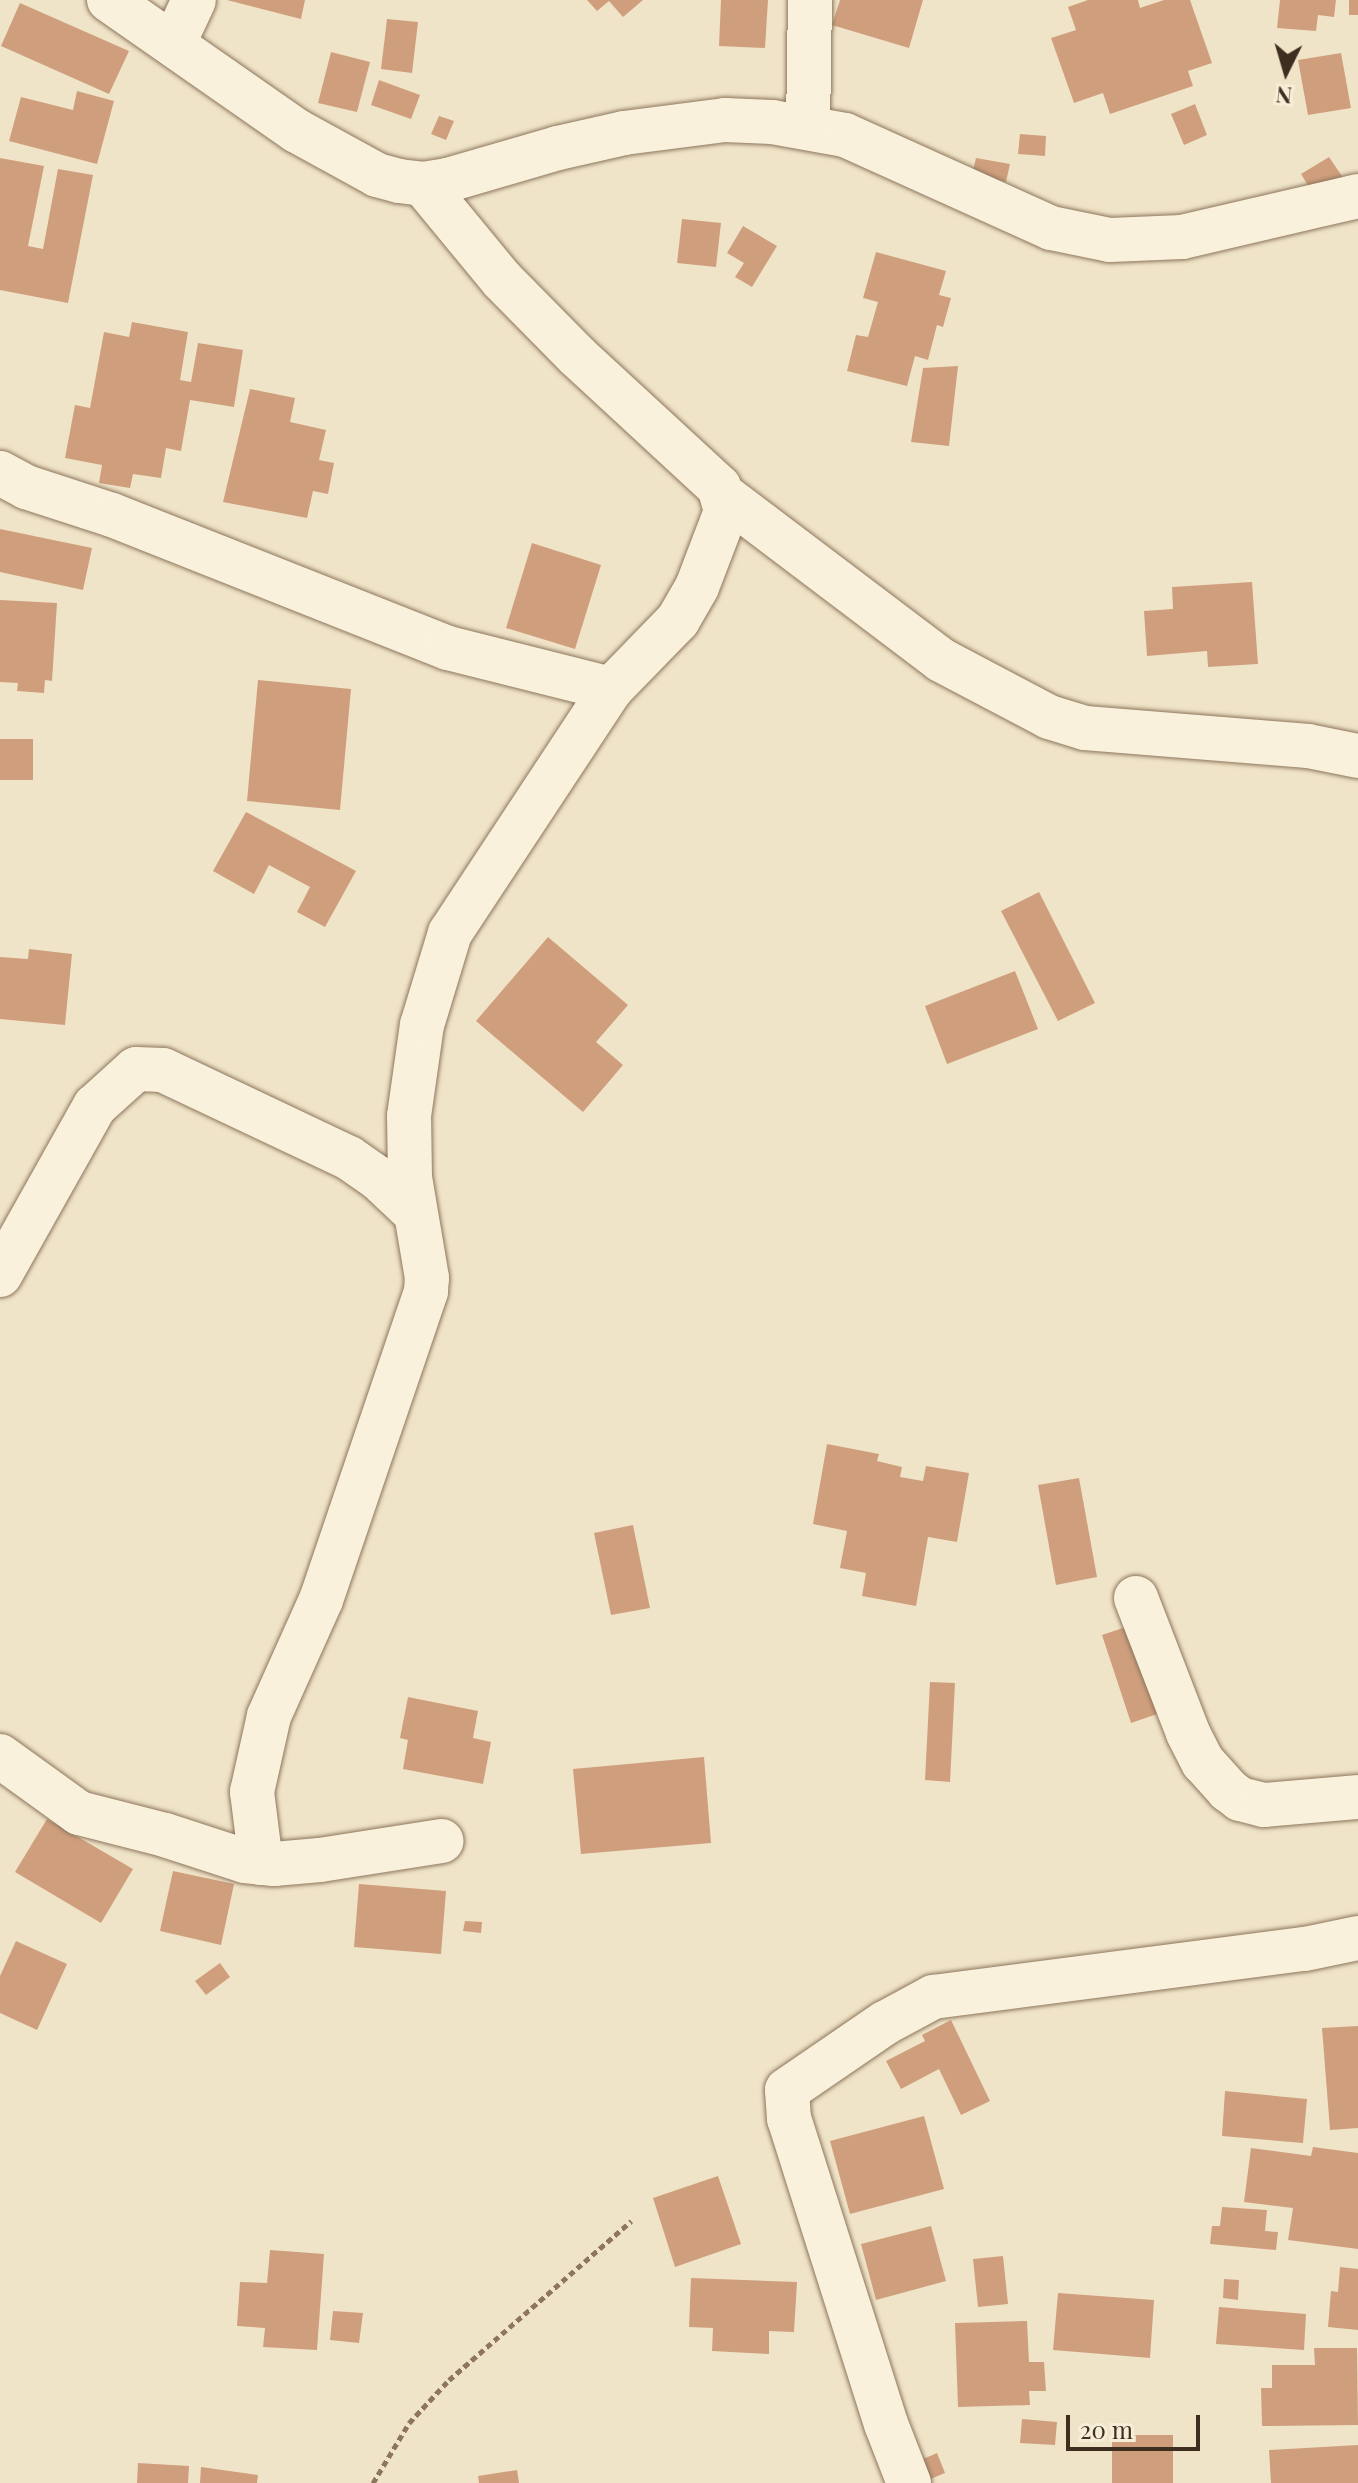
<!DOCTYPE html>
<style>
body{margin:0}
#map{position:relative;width:1358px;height:2483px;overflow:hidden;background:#f0e4c8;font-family:"Playfair Display",serif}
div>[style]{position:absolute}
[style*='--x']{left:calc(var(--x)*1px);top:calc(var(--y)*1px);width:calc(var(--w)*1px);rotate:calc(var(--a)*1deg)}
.building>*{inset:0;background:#cf9f7d}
.path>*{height:5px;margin-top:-2.5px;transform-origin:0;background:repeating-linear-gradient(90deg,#8d765c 0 6px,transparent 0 10px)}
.roads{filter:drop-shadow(0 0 2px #8d765c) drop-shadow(0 0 2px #8d765c)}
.minor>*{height:44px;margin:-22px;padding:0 22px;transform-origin:22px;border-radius:22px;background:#faf1dc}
span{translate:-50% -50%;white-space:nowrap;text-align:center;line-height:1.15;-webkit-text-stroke:8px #f7eed8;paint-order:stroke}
.north{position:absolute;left:1246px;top:32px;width:80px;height:80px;-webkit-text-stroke:6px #f7eed8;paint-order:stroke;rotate:185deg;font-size:22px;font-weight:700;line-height:32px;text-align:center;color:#3d2e20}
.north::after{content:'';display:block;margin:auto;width:28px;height:36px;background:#3d2e20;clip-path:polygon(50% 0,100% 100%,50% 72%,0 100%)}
.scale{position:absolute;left:1066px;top:2415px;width:134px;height:36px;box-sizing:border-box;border:4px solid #3d2e20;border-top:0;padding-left:10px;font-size:24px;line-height:28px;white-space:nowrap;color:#3d2e20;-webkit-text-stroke:6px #f7eed8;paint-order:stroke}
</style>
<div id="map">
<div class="building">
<i style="clip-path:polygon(227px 0,305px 0,301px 19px)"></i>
<i style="clip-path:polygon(587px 0,643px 0,623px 17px,609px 1px,597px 11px)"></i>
<i style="clip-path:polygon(721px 0,768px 0,765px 48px,719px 46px)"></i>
<i style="clip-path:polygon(840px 0,923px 0,909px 48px,832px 25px)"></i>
<i style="clip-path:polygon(1088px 0,1138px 0,1140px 8px,1164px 0,1190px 0,1212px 63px,1188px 71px,1193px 86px,1110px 114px,1103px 93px,1074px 103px,1051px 38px,1076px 30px,1068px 7px)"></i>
<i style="clip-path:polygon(1280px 0,1336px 0,1334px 17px,1318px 15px,1316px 31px,1277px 28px)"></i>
<i style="clip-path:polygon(1349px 0,1358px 0,1358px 15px,1349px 15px)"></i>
<i style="clip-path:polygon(20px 3px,129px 51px,109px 94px,1px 46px)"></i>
<i style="clip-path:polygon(387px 19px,418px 22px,412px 73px,381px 69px)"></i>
<i style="clip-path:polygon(331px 52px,370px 62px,357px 112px,318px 103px)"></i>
<i style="clip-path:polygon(1341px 53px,1351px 108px,1308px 115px,1298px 60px)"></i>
<i style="clip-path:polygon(379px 80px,420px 95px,411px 119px,371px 105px)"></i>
<i style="clip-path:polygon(77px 91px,114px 101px,97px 164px,9px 141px,21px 97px,73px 110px)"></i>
<i style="clip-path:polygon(1195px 104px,1207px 135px,1184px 145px,1171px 114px)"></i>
<i style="clip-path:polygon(439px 116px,454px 121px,446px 140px,431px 134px)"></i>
<i style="clip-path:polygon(1020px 134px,1046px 136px,1045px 156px,1018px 154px)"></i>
<i style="clip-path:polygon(1329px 157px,1344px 179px,1315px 197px,1301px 174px)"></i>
<i style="clip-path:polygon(0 158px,44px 166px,28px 246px,43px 249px,58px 169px,93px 175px,68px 303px,0 290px)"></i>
<i style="clip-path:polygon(976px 158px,1010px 164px,1006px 182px,972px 175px)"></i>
<i style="clip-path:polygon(682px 219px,721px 223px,716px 267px,677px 263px)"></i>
<i style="clip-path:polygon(743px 226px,777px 246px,752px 287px,735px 277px,744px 263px,727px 253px)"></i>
<i style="clip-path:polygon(876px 252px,946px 271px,939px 295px,951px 298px,943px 327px,937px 325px,928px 360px,915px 356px,907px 386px,847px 371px,856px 335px,868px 337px,878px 302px,863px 298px)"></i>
<i style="clip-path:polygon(132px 322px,188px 332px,180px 380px,191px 382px,198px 343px,243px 350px,234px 407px,190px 400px,181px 451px,166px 448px,161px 478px,133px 474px,130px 488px,99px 483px,102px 465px,65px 458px,75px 405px,90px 408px,104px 332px,129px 337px)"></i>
<i style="clip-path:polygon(958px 366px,949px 446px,911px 442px,923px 368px)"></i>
<i style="clip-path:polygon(250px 389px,295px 398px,290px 422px,326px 430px,319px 460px,334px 463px,328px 494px,313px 491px,307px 518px,223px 502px)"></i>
<i style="clip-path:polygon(0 529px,92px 548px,83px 590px,0 572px)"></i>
<i style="clip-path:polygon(532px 543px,601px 565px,575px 649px,506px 628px)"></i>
<i style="clip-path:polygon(1252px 582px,1258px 664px,1208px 667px,1207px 651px,1147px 656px,1144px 611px,1173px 609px,1172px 587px)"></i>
<i style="clip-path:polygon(0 600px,57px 603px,52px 681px,45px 680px,44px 693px,17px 691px,18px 683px,0 682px)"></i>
<i style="clip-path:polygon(258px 680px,351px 689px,340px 810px,247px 801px)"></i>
<i style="clip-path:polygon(0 739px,33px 739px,33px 780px,0 780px)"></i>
<i style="clip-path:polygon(246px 812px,356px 871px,325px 927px,297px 912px,310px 887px,269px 865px,254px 894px,213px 871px)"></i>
<i style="clip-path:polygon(1039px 892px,1095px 1003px,1058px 1021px,1001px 911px)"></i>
<i style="clip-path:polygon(548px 937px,628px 1005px,596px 1042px,623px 1065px,583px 1112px,476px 1021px)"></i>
<i style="clip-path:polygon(29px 949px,72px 954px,65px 1025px,0 1019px,0 957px,28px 959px)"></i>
<i style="clip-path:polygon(1015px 971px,1038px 1029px,947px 1064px,925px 1006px)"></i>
<i style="clip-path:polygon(827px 1444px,879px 1454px,877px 1461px,902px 1467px,900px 1477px,923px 1481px,926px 1466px,969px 1473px,957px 1542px,928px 1537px,916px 1606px,862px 1596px,866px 1573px,840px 1568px,847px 1531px,813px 1524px)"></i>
<i style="clip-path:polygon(1079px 1478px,1097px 1577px,1056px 1585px,1038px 1485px)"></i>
<i style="clip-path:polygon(633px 1525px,650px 1608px,611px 1615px,594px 1533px)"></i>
<i style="clip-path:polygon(1135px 1624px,1163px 1712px,1131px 1723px,1102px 1635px)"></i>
<i style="clip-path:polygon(930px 1682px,955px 1683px,950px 1782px,925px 1780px)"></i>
<i style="clip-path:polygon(408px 1697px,478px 1711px,473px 1738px,491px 1742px,483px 1784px,403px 1769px,408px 1740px,400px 1738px)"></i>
<i style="clip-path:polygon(704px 1757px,711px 1843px,581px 1854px,573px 1769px)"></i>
<i style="clip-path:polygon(47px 1819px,133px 1869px,101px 1923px,15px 1872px)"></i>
<i style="clip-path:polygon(173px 1871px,234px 1884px,221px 1945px,160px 1931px)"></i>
<i style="clip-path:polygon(359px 1884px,446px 1891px,441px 1954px,354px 1947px)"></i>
<i style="clip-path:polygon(465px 1921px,482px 1922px,481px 1933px,463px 1931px)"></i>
<i style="clip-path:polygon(16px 1941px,67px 1964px,37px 2030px,0 2013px,0 1976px)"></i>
<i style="clip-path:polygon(220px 1963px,230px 1977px,206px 1995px,195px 1981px)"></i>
<i style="clip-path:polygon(951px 2020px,990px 2101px,961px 2115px,939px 2069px,901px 2089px,886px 2061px,925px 2041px,922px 2035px)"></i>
<i style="clip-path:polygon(1358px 2026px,1358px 2128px,1330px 2130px,1322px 2028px)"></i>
<i style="clip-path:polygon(1225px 2091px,1307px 2099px,1303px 2143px,1222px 2136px)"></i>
<i style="clip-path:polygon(924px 2116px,944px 2189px,850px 2214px,830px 2141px)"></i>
<i style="clip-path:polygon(1313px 2147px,1358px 2153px,1358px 2249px,1288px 2240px,1293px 2208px,1244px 2202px,1251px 2148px,1311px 2156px)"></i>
<i style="clip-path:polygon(718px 2176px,741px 2244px,675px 2267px,653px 2198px)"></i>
<i style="clip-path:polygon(1222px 2207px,1267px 2210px,1265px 2231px,1278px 2232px,1276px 2250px,1210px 2244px,1212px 2226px,1220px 2226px)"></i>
<i style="clip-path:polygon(931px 2226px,946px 2281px,876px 2300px,861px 2244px)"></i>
<i style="clip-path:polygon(270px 2250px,324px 2254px,317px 2350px,263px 2347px,265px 2328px,237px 2326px,240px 2282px,267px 2283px)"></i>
<i style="clip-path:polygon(1003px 2256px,1008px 2304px,978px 2307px,973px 2259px)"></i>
<i style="clip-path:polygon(1340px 2267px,1358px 2269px,1358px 2330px,1328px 2327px,1331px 2291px,1338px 2292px)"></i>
<i style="clip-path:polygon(691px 2278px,797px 2282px,794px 2332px,769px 2331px,769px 2354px,712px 2351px,713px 2328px,689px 2327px)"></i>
<i style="clip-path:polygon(1224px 2279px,1239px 2280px,1238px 2300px,1223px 2298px)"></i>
<i style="clip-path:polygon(1058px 2293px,1154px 2300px,1150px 2358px,1053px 2350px)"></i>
<i style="clip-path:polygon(1219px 2307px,1306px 2314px,1304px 2350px,1216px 2344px)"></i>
<i style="clip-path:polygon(333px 2311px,363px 2313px,359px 2343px,330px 2340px)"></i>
<i style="clip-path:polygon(1027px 2321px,1029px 2362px,1044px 2362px,1046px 2391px,1029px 2391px,1030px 2405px,958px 2407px,955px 2323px)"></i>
<i style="clip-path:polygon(1314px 2348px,1357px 2348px,1358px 2425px,1262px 2426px,1261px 2388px,1272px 2388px,1272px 2365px,1315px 2365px)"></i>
<i style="clip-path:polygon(1022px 2419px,1057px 2422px,1055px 2445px,1020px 2443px)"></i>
<i style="clip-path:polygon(1112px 2435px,1173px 2435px,1173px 2483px,1112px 2483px)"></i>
<i style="clip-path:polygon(1358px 2445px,1358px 2483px,1271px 2483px,1269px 2450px)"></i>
<i style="clip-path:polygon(937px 2453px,945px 2473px,923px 2482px,914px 2463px)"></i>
<i style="clip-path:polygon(138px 2463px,189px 2466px,188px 2483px,137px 2483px)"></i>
<i style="clip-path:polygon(201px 2467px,258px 2475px,257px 2483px,200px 2483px)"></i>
<i style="clip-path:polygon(517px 2470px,519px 2483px,479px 2483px,478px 2476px)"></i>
</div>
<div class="path">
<i style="--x:373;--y:2483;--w:70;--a:-59"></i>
<i style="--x:409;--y:2423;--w:59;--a:-47.1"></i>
<i style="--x:449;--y:2380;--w:242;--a:-41.1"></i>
</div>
<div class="roads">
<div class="minor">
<i style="--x:109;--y:0;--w:229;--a:34.9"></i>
<i style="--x:297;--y:131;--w:91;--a:28.8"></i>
<i style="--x:377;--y:175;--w:23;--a:15"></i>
<i style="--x:399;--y:181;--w:24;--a:7"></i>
<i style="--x:423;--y:184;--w:25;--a:-9"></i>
<i style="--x:448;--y:180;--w:115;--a:-16.2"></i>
<i style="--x:558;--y:148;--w:68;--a:-12.8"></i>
<i style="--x:624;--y:133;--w:102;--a:-7.3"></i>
<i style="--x:725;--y:120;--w:47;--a:2.4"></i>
<i style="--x:772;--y:122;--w:74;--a:10.1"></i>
<i style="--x:845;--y:135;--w:226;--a:24.3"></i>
<i style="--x:1051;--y:228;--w:60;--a:11.5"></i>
<i style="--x:1110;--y:240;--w:72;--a:-2.4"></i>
<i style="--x:1182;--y:237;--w:181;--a:-13.1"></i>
<i style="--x:174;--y:43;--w:47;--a:-65.1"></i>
<i style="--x:808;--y:127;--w:127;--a:-89.1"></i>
<i style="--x:0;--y:473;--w:30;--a:28"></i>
<i style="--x:26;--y:487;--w:90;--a:18"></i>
<i style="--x:112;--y:515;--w:361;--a:21.6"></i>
<i style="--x:448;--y:648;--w:168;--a:14.1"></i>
<i style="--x:723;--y:495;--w:273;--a:37.1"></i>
<i style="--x:941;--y:660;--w:122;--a:27.8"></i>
<i style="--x:1049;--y:717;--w:38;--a:17"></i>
<i style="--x:1085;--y:728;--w:224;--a:4.6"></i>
<i style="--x:1308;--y:746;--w:51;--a:11.3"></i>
<i style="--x:0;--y:1275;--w:194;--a:-60.7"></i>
<i style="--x:95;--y:1106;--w:55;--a:-42.1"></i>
<i style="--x:136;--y:1069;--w:27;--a:2"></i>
<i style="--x:163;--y:1070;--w:206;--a:25.3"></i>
<i style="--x:349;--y:1158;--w:35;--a:35"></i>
<i style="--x:378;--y:1178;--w:50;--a:43.4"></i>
<i style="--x:1136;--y:1598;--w:145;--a:68.9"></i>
<i style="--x:1188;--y:1733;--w:33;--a:63"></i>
<i style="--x:1203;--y:1762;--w:38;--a:48"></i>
<i style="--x:1228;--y:1790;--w:15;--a:37"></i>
<i style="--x:1240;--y:1799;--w:25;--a:14"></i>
<i style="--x:1264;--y:1805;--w:94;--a:-4.9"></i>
<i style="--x:0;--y:1756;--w:97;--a:35.8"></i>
<i style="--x:79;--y:1813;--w:89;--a:14.3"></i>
<i style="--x:165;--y:1835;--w:84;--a:18"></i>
<i style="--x:245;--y:1861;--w:29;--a:6"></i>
<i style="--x:274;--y:1864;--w:46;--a:-5"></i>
<i style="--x:320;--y:1860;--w:123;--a:-8.9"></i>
<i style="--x:261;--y:1863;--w:72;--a:-97.2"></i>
<i style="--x:252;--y:1792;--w:78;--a:-77.4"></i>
<i style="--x:269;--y:1716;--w:127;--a:-65.9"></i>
<i style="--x:321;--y:1600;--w:326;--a:-71.2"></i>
<i style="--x:426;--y:1291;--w:13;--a:-86"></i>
<i style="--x:427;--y:1278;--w:102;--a:-99.6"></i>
<i style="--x:410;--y:1177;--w:61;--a:-90.9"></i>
<i style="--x:409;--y:1116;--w:92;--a:-81.9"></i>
<i style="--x:422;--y:1025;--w:96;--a:-73.1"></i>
<i style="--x:450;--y:933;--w:292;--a:-56.6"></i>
<i style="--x:611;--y:689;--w:96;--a:-45.8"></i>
<i style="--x:678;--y:620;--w:38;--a:-60"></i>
<i style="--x:697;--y:587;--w:81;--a:-69.1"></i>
<i style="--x:726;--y:511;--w:25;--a:-106"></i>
<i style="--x:719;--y:487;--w:193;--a:-137.3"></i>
<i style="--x:577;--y:356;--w:107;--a:-134.6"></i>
<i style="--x:502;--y:280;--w:124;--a:-129.5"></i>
<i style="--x:909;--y:2483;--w:63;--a:-111.3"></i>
<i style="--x:886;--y:2424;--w:320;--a:-107.6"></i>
<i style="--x:789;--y:2119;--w:29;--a:-94"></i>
<i style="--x:787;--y:2090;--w:119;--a:-34.4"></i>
<i style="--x:885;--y:2023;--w:55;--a:-28.4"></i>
<i style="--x:933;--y:1997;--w:375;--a:-7.4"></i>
<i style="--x:1305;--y:1949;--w:54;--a:-11.7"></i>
</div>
</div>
<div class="north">N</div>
<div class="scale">20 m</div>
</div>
